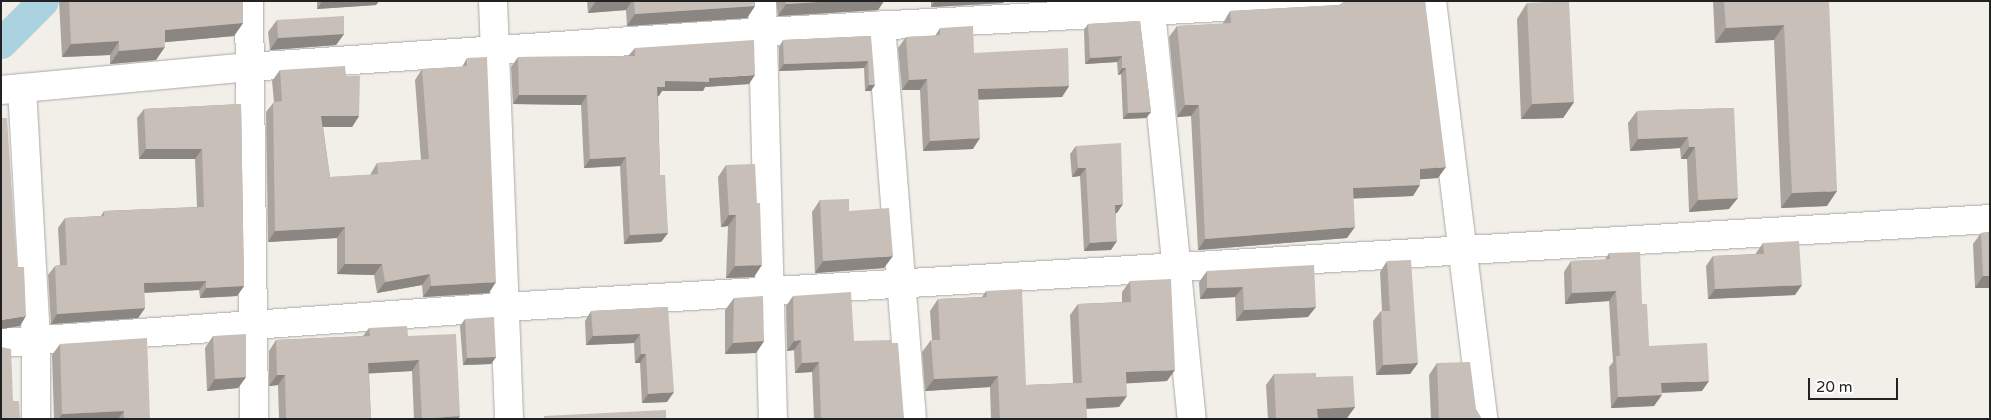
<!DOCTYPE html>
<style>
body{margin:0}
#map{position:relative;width:1991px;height:420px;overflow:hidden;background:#f2efe9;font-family:"Varela Round",sans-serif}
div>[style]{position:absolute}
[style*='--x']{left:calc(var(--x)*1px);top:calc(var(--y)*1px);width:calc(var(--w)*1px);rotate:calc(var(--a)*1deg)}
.canal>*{height:31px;margin:-15.5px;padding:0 15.5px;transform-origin:15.5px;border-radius:15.5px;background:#aad3df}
.roads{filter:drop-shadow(0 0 1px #a9a9a9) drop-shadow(0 0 1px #a9a9a9)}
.minor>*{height:28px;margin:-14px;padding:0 14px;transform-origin:14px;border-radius:14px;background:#fff}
.wall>*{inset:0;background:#aba49e}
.shaded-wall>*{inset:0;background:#8b8681}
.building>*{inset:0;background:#c7bfb8}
span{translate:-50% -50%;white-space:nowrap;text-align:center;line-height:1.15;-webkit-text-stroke:4.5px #fff;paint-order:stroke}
.frame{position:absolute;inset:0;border:2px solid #222;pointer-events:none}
.scale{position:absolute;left:1808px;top:378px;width:90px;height:22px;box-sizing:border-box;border:2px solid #222;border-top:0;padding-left:6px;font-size:15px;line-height:18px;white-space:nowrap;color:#222;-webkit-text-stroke:4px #fff;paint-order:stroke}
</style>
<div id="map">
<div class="canal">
<i style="--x:1;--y:43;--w:59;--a:-45"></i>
</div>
<div class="roads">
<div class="minor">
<i style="--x:249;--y:1;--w:418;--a:89.3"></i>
<i style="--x:493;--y:1;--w:418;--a:87.8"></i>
<i style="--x:762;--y:1;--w:418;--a:88.5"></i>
<i style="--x:1150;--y:1;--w:420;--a:84.3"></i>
<i style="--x:1432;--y:1;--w:421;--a:83"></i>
<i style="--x:881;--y:25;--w:395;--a:85.5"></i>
<i style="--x:22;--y:88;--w:253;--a:86.8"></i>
<i style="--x:36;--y:341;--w:78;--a:90"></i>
<i style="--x:1;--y:90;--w:249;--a:-5.3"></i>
<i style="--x:249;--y:67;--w:516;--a:-3.89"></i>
<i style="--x:764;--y:32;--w:567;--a:-3.13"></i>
<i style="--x:1;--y:343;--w:505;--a:-4.09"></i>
<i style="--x:505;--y:307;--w:1488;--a:-3.39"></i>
</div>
</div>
<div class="wall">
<i style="clip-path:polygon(59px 1px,243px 1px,243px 23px,234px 36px,165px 42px,156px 60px,110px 64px,110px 55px,62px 57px)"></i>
<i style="clip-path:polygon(317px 1px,379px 1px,376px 5px,317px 9px)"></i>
<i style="clip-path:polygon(587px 1px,755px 1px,755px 6px,747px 18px,627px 26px,626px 10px,588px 13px)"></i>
<i style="clip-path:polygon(776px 1px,884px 1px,878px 10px,778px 16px)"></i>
<i style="clip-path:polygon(931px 1px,1004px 1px,1003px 3px,931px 7px)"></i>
<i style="clip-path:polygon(1344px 1px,1425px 1px,1438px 178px,1420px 179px,1413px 196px,1353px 198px,1347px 238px,1198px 250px,1191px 116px,1177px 117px,1169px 37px,1177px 26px,1223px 24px,1223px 23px,1230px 11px,1339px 5px,1344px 2px)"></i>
<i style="clip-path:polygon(1713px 1px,1829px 1px,1827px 206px,1781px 208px,1774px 40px,1715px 43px)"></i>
<i style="clip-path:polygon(1527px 3px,1574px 102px,1563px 118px,1521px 119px,1517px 19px)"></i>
<i style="clip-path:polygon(277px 20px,344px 34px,336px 45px,270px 50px,268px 32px)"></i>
<i style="clip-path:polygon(1140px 21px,1151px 112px,1146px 118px,1123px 119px,1121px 74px,1118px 75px,1117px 62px,1085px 64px,1084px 30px,1088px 24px)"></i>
<i style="clip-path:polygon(940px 28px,974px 53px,1069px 86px,1062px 97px,978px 99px,973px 149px,923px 151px,920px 90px,902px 90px,898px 48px,906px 37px,935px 36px)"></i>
<i style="clip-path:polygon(871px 36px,871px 91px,865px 91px,864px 68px,779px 71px,779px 47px,783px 40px)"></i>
<i style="clip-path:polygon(635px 48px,749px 84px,705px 87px,703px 91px,662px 91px,658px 96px,660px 175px,668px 233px,661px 242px,624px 244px,620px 166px,584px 168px,581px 105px,513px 104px,511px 67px,518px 57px,628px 56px)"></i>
<i style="clip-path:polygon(467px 58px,489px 293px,423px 297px,422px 285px,377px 293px,374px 275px,337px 274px,337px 238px,268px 242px,266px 112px,274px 102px,272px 81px,280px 70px,346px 76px,359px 116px,352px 127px,323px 127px,330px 177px,370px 175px,377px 163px,421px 160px,415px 80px,422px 69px,462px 67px)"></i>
<i style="clip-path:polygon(241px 104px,244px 286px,237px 296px,200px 298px,199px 290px,144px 293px,145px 308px,138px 318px,51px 324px,48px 275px,55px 266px,60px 265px,58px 228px,65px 218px,101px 216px,104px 211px,197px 207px,195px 159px,139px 159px,137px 118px,144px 109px)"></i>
<i style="clip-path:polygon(1734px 108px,1729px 209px,1689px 212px,1687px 159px,1681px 159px,1680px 148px,1630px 151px,1628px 123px,1637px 111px)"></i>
<i style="clip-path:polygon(1076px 146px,1117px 213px,1116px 213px,1111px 250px,1084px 251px,1080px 176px,1072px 177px,1070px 154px)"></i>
<i style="clip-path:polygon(726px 165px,757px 203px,754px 277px,726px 278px,728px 226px,721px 227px,718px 177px)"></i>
<i style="clip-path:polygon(820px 200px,849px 211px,884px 268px,815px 273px,812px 212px)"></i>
<i style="clip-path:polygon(1990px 232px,1990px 288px,1975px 288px,1973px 244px,1981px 233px)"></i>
<i style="clip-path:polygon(1763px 243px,1795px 295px,1708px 299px,1706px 266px,1713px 256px,1756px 254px,1756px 253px)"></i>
<i style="clip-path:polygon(1609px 253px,1642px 304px,1649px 346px,1702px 391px,1661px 393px,1654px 406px,1611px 408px,1609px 367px,1613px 362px,1609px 301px,1565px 304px,1564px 272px,1571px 261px,1605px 260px)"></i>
<i style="clip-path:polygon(1387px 261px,1418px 363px,1410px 374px,1376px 375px,1373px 321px,1381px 311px,1382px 311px,1380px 272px)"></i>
<i style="clip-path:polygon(1207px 271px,1308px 317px,1236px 321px,1235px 297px,1200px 299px,1199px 282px)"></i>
<i style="clip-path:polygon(1130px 281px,1167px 381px,1126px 383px,1119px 407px,1086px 409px,1087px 419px,991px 419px,990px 387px,925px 391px,922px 352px,931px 340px,932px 340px,930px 311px,938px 299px,982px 297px,986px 291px,1026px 385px,1073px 383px,1070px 315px,1078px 304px,1122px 302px,1122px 292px)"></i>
<i style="clip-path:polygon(793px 296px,854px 341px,891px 343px,904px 419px,814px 419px,812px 372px,795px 373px,794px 350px,787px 351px,786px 306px)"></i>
<i style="clip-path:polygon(734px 298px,764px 341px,756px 353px,725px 354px,725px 310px)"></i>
<i style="clip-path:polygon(668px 307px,667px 402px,642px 403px,640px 363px,635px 363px,634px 343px,586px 345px,585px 321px,591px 311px)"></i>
<i style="clip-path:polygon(465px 319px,496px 357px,491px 364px,463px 365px,460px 326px)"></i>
<i style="clip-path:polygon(369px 328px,408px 336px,458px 419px,414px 419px,412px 371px,369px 373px,371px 419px,279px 419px,278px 385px,269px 386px,269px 351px,276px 340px,363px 336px)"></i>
<i style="clip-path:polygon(213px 336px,246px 377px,238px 388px,207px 391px,205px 348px)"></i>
<i style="clip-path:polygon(60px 344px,150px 419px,54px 419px,52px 355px)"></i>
<i style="clip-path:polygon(1437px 363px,1482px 419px,1431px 419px,1429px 375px)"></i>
<i style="clip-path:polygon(1274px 374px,1316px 377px,1355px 407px,1347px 418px,1328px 419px,1268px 419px,1266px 385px)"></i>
</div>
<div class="shaded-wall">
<i style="clip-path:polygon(322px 1px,379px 1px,376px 5px,317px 9px)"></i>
<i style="clip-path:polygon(596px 1px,632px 1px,626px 10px,588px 13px)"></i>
<i style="clip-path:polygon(836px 1px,884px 1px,878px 10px,778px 16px,786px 4px)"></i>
<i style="clip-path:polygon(935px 1px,1004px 1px,1003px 3px,931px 7px)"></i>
<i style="clip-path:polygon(755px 6px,747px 18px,627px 26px,635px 14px)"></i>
<i style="clip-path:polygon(243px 23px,234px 36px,156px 43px,165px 30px)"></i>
<i style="clip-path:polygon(1784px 25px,1774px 40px,1715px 43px,1726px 28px)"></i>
<i style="clip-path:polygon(344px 34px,336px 45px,270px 50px,278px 38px)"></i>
<i style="clip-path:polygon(119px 41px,110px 55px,62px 57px,71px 44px)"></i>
<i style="clip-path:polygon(165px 47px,156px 60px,110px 64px,119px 51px)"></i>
<i style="clip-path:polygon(1122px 56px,1117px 62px,1085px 64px,1090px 58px)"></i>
<i style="clip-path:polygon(868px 61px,864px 68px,779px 71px,784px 64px)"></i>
<i style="clip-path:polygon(1122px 68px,1126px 68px,1121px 74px,1118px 75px)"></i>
<i style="clip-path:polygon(755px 75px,749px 84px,705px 87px,703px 91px,662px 91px,659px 96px,651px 96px,657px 87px,665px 81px)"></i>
<i style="clip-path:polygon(927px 79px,920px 90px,902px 90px,909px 80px)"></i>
<i style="clip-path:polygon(869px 85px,875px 85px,871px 91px,865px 91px)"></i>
<i style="clip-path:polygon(1069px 86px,1062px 97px,970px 100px,978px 89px)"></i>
<i style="clip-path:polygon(519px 95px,587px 95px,581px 105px,513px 104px)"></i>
<i style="clip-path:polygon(1574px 102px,1563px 118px,1521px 119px,1532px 104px)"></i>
<i style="clip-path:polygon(1185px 105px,1199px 105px,1191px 116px,1177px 117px)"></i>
<i style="clip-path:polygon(1151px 112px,1146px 118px,1123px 119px,1128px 113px)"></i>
<i style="clip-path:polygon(321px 116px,359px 116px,352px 127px,314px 127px)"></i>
<i style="clip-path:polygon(1688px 137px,1680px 148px,1630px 151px,1638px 139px)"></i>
<i style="clip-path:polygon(980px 138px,973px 149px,923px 151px,930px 141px)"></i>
<i style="clip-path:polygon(1689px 147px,1695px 147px,1687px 159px,1681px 159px)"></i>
<i style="clip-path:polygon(146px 149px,202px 149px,195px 159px,139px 159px)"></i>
<i style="clip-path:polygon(626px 157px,620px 166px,584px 168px,590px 159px)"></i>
<i style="clip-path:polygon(1446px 167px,1438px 178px,1412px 180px,1420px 169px)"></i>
<i style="clip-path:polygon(1078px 168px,1086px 168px,1080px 176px,1072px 177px)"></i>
<i style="clip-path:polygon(1420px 185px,1413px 196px,1345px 199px,1353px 188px)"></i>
<i style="clip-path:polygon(1837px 191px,1827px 206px,1781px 208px,1792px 193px)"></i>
<i style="clip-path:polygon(1738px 198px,1729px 209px,1689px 212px,1698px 200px)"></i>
<i style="clip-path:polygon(1123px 204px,1117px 213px,1109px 213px,1115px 205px)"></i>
<i style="clip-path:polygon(729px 215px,736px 215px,728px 226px,721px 227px)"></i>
<i style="clip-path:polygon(345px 227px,337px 238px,268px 242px,275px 231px)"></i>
<i style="clip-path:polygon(1355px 227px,1347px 238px,1198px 250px,1205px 239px)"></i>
<i style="clip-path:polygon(668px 233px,661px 242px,624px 244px,630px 235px)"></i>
<i style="clip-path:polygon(1117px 241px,1111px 250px,1084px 251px,1090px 243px)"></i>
<i style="clip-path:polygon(893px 256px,884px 268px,815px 273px,823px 261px)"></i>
<i style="clip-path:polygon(345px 264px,382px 264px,374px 275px,337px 274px)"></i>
<i style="clip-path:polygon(762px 265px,754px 277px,726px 278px,735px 266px)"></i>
<i style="clip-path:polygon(430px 274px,422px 285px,377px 293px,385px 282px)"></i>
<i style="clip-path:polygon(1983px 276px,1990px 276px,1990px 288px,1975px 288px)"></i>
<i style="clip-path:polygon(206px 281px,199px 290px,137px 293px,144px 283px)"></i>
<i style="clip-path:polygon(496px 282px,489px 293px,423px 297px,431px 286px)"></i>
<i style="clip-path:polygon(1802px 285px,1795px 295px,1708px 299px,1715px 289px)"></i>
<i style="clip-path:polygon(244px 286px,237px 296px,200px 298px,206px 288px)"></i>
<i style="clip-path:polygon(1243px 287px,1235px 297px,1200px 299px,1207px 288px)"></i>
<i style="clip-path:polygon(1616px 291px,1609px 301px,1565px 304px,1572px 293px)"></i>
<i style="clip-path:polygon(1316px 307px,1308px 317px,1236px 321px,1244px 310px)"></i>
<i style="clip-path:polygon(145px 308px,138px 318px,51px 324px,57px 314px)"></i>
<i style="clip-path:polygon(26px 316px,20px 326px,1px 329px,1px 320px)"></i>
<i style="clip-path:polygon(640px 334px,634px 343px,586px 345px,593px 336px)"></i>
<i style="clip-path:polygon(801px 340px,794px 350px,787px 351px,794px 341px)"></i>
<i style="clip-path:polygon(764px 341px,756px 353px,725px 354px,733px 343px)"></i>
<i style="clip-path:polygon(641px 354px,646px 354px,640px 363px,635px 363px)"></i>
<i style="clip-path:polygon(496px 357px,491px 364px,463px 365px,467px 358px)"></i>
<i style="clip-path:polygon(419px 360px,412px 371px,361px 374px,368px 363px)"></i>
<i style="clip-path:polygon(819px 362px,812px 372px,795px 373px,802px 363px)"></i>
<i style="clip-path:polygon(1418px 363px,1410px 374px,1376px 375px,1383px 365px)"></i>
<i style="clip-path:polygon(1175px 370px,1167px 381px,1118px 384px,1126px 372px)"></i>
<i style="clip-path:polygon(277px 375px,285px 375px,278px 385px,269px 386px)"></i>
<i style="clip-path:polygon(998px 376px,990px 387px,925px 391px,934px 379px)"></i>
<i style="clip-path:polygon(246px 377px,238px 388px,207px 391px,215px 379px)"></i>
<i style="clip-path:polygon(1709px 381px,1702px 391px,1654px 393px,1661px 383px)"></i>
<i style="clip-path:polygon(674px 392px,667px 402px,642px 403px,648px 394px)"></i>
<i style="clip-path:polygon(1662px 395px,1654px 406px,1611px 408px,1618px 397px)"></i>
<i style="clip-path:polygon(1127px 396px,1119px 407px,1078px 409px,1086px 398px)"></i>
<i style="clip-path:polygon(1355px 407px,1347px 418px,1310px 419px,1317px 409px)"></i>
<i style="clip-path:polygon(124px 411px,118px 419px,59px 419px,62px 414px)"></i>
<i style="clip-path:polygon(460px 416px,458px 419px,422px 419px)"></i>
</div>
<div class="building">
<i style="clip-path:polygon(69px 1px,243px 1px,243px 23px,165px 30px,165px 47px,119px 51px,119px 41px,71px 44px)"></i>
<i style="clip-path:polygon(634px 1px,755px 1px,755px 6px,635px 14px)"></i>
<i style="clip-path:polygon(786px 1px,836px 1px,786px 4px)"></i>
<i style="clip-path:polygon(1345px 1px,1425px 1px,1446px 167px,1420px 169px,1420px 185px,1353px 188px,1355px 227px,1205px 239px,1199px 105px,1185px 105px,1177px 26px,1231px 23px,1230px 11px,1339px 5px)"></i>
<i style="clip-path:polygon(1569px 1px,1574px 102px,1532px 104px,1527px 3px)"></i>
<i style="clip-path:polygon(1724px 1px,1829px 1px,1837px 191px,1792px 193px,1784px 25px,1726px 28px)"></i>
<i style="clip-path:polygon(344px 16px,344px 34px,278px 38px,277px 20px)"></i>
<i style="clip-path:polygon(1140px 21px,1151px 112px,1128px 113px,1126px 68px,1122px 68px,1122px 56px,1090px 58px,1088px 24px)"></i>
<i style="clip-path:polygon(973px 26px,974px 53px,1068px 48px,1069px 86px,978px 89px,980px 138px,930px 141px,927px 79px,909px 80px,906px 37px,940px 35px,940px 28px)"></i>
<i style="clip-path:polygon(871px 36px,875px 85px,869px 85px,868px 61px,784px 64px,783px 40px)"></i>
<i style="clip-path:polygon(754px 40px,755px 75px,709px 78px,709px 82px,665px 81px,665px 87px,657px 87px,660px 175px,665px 175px,668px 233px,630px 235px,626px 157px,590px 159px,587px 95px,519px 95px,518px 57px,635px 56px,635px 48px)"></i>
<i style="clip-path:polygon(487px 57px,496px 282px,431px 286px,430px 274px,385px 282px,382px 264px,345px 264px,345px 227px,275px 231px,273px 102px,282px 101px,280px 70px,345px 66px,346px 76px,360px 76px,359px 116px,321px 116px,330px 177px,378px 174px,377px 163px,429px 159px,422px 69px,468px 66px,467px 58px)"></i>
<i style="clip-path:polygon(241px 104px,244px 286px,206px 288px,206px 281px,144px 283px,145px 308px,57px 314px,55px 266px,67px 265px,65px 218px,104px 216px,104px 211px,204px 207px,202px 149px,146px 149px,144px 109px)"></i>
<i style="clip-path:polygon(1734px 108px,1738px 198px,1698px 200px,1695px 147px,1689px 147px,1688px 137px,1638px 139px,1637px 111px)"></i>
<i style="clip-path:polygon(1px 118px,7px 118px,15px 239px,18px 267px,24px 267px,26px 316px,1px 320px)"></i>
<i style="clip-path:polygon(1121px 143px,1123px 204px,1115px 205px,1117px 241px,1090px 243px,1086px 168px,1078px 168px,1076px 146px)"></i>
<i style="clip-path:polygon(755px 164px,757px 203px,760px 203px,762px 265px,735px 266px,736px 215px,729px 215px,726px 165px)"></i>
<i style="clip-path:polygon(849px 199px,849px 211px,889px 208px,893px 256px,823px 261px,820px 200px)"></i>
<i style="clip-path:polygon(1990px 232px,1990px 276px,1983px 276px,1981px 233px)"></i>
<i style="clip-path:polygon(1799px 241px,1802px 285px,1715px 289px,1713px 256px,1764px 254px,1763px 243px)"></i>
<i style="clip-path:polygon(1640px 252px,1642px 304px,1647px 304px,1649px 346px,1707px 343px,1709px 381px,1661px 383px,1662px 395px,1618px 397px,1616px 356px,1620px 356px,1616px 291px,1572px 293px,1571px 261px,1610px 259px,1609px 253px)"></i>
<i style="clip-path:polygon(1411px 260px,1418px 363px,1383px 365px,1381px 311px,1390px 311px,1387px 261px)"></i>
<i style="clip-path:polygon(1314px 265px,1316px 307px,1244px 310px,1243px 287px,1207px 288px,1207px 271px)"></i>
<i style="clip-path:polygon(1171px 279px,1175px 370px,1126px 372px,1127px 396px,1086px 398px,1087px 419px,1000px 419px,998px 376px,934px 379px,931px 340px,940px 340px,938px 299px,987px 297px,986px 291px,1022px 289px,1026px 385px,1082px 383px,1078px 304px,1131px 302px,1130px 281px)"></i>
<i style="clip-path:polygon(851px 292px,854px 341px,891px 340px,891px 343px,898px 343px,904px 419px,821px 419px,819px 362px,802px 363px,801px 340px,794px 341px,793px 296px)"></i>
<i style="clip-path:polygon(763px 296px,764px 341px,733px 343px,734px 298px)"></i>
<i style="clip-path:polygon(668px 307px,674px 392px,648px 394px,646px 354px,641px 354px,640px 334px,593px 336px,591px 311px)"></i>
<i style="clip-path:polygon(494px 317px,496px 357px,467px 358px,465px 319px)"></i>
<i style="clip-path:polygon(407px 326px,408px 336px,456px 334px,460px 416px,422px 419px,419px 360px,368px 363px,371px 419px,286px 419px,285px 375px,277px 375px,276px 340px,370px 336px,369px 328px)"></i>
<i style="clip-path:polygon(246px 334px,246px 377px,215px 379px,213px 336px)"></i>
<i style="clip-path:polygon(147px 338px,150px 419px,124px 419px,124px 411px,62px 414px,60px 344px)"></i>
<i style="clip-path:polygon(1px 347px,11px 349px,13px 401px,19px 401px,20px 419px,1px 419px)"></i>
<i style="clip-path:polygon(1470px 362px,1476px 409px,1482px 419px,1439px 419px,1437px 363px)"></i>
<i style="clip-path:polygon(1316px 373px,1316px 377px,1353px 376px,1355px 407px,1317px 409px,1318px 419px,1276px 419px,1274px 374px)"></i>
<i style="clip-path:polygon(666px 410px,666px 419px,544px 419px,544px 416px)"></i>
</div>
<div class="frame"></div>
<div class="scale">20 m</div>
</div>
